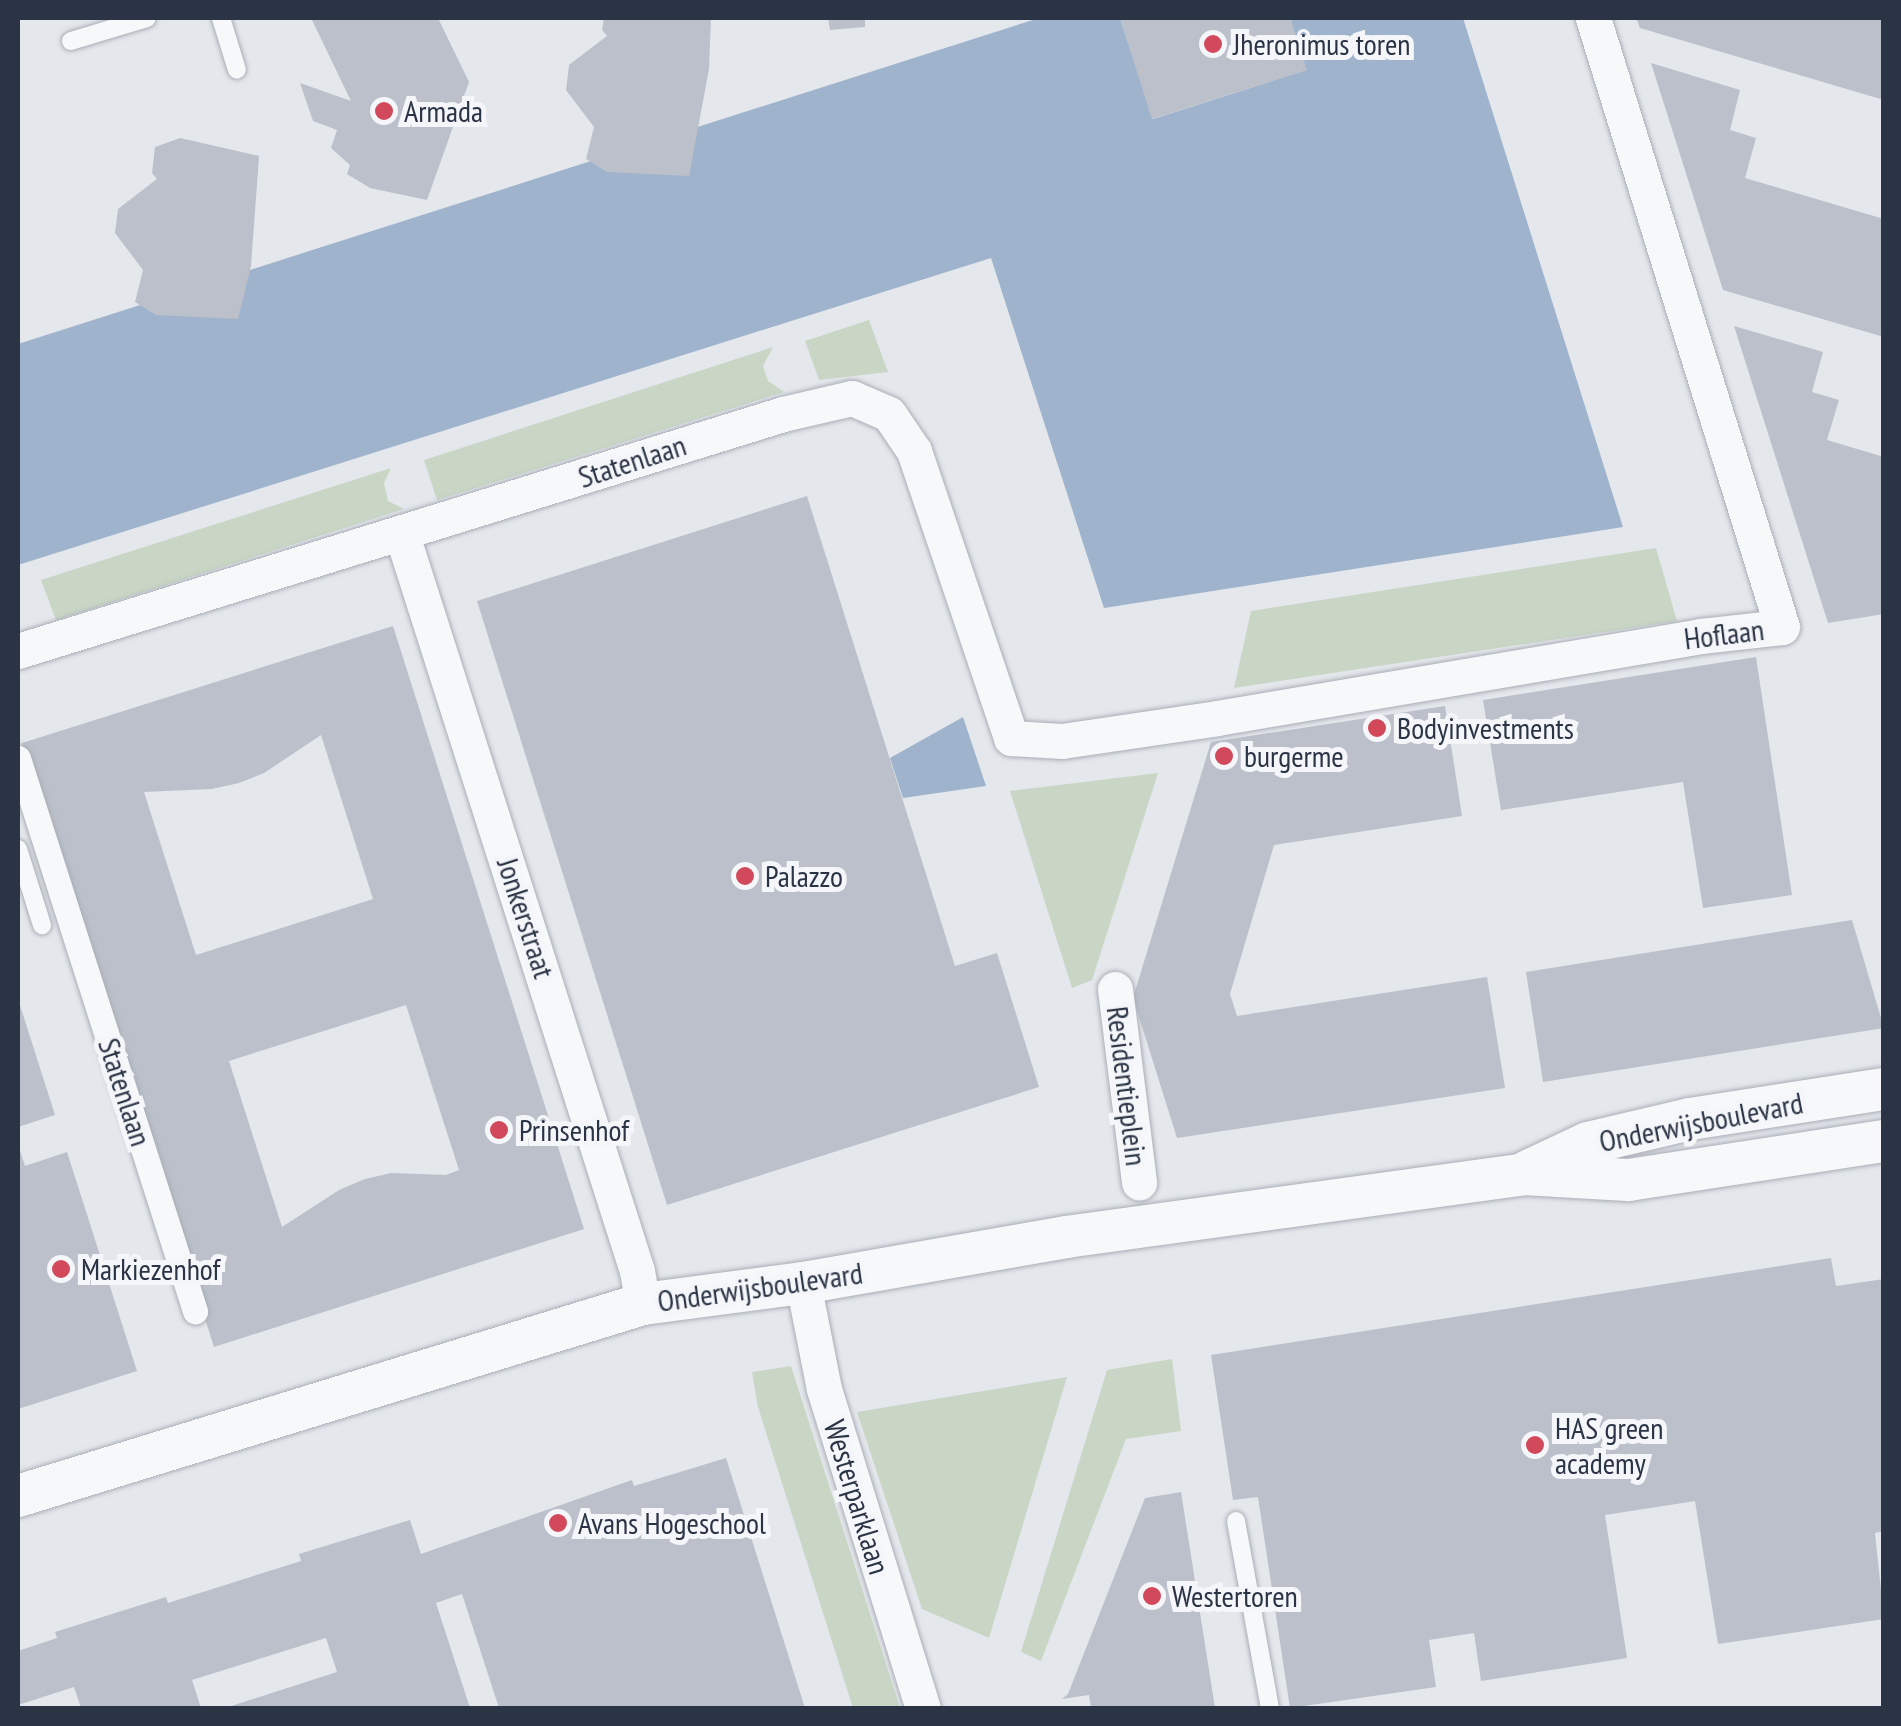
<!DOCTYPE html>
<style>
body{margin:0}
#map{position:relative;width:1901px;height:1726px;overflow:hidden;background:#e4e7ec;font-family:"PT Sans Narrow",sans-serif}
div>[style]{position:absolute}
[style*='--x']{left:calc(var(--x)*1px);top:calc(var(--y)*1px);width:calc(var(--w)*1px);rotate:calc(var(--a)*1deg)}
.green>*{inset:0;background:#c9d6c5}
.water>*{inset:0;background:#9fb4cc}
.building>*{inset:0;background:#bbc0ca}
.roads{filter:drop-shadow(0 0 2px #a9aeb7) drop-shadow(0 0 2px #a9aeb7)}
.service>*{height:18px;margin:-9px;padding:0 9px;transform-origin:9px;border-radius:9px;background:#f7f8fa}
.pedestrian>*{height:25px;margin:-12.5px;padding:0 12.5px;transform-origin:12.5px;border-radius:12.5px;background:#f7f8fa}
.minor>*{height:35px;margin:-17.5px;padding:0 17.5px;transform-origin:17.5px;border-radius:17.5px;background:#f7f8fa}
.tertiary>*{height:42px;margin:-21px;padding:0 21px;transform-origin:21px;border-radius:21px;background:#f7f8fa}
.dots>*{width:28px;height:28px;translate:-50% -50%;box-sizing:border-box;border:5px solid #f4f6f9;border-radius:50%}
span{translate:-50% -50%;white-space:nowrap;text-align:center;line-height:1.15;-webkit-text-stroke:10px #f4f6f9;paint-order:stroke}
.poi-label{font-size:30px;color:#2b3445}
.left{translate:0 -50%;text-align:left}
.street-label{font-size:30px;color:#2b3445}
.frame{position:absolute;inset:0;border:20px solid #2b3445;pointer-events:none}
</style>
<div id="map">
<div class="green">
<i style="clip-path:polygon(869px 320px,888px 372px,819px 380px,805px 341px)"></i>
<i style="clip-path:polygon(773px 347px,763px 366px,768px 381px,784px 392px,437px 500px,424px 460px)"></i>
<i style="clip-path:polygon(391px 468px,384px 483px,388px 501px,404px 509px,56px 620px,41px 580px)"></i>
<i style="clip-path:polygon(1656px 548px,1677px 621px,1234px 688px,1251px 611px)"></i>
<i style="clip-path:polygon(1158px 773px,1092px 980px,1072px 988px,1010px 791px)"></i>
<i style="clip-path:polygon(1172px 1359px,1181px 1431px,1126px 1439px,1041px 1661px,1021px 1652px,1107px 1370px)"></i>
<i style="clip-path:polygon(791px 1366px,900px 1708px,853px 1708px,758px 1407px,752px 1372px)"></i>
<i style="clip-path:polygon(1067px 1377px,989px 1638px,922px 1609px,857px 1412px)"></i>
</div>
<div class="water">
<i style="clip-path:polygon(1039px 18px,1120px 18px,1153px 119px,1306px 70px,1290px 18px,1463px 18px,1623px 527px,1104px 608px,991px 258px,18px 565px,18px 344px)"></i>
<i style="clip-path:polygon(963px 717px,986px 786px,903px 798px,890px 758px)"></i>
</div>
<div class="building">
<i style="clip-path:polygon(311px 18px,438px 18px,469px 82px,427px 200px,370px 188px,347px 174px,350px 165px,331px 148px,337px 130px,313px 121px,300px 83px,351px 101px)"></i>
<i style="clip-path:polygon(604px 18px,711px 18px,709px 69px,689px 176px,607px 172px,586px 159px,594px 127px,566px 90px,569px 65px,607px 36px,602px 30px)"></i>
<i style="clip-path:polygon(828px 18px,865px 18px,865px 27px,830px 30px)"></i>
<i style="clip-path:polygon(1120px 18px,1290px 18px,1307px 70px,1152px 119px)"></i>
<i style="clip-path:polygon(1636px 18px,1884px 18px,1884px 100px,1640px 28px)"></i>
<i style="clip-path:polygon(1651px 63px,1740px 90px,1730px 130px,1756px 138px,1745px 178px,1884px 219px,1884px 337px,1723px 290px)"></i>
<i style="clip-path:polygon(180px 138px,259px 156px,251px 266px,238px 319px,156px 315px,135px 302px,143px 270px,115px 233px,118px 209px,157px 179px,152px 173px,155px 147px)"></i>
<i style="clip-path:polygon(1734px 326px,1823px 352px,1812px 392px,1839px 400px,1827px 440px,1884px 457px,1884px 614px,1828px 623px)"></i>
<i style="clip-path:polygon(807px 496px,955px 966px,997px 953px,1039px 1087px,667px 1205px,477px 601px)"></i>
<i style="clip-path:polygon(evenodd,393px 626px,584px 1229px,214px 1347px,22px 743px,393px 626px,321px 735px,373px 899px,196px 955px,144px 792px,212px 789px,239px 783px,264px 773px,321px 735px,393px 626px,406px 1005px,459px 1170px,446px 1175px,391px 1173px,365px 1179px,339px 1190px,282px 1227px,229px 1061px,406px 1005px)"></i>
<i style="clip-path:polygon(1756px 657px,1792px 895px,1703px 908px,1683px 782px,1501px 810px,1483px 700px)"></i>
<i style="clip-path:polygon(1445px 706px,1462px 816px,1274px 845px,1230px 994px,1237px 1016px,1487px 977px,1505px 1088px,1177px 1138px,1133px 998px,1211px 742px)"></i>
<i style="clip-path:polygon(1852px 920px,1884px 1028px,1543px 1082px,1526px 972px)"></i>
<i style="clip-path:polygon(18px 999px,55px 1115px,18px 1127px)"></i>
<i style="clip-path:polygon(18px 1144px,25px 1166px,67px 1152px,137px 1371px,18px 1409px)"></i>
<i style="clip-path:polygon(1831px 1258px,1836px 1286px,1884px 1279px,1884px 1531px,1875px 1533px,1884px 1619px,1718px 1644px,1695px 1501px,1676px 1504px,1605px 1515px,1627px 1658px,1481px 1681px,1474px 1633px,1429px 1640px,1436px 1687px,1290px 1708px,1258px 1497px,1233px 1500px,1211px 1355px)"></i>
<i style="clip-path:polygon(726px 1458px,805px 1708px,499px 1708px,462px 1594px,436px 1603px,470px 1708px,225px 1708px,337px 1672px,326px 1638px,192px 1680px,201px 1708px,81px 1708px,74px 1687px,18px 1705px,18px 1651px,57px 1638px,55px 1632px,166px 1597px,168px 1603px,301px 1561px,299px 1554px,410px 1520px,421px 1554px,632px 1480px,634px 1486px)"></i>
<i style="clip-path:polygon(1181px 1492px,1215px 1708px,1091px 1708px,1089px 1695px,1062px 1699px,1068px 1694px,1145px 1498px)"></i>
</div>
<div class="roads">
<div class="service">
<i style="--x:221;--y:18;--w:54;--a:72.9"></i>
<i style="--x:71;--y:41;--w:79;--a:-16.8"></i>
<i style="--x:18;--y:849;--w:80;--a:72.5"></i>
<i style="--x:1236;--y:1521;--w:190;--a:79.7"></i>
</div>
<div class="pedestrian">
<i style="--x:18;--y:758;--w:581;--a:72.25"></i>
</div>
<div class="minor">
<i style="--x:402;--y:535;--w:773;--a:72.29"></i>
<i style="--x:637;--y:1271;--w:34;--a:80"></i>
<i style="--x:18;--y:651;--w:801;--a:-17.21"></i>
<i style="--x:783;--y:414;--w:71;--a:-13.1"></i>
<i style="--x:852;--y:398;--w:40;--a:23.4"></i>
<i style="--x:889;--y:414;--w:45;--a:56"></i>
<i style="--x:914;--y:451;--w:303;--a:71.3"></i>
<i style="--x:1011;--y:738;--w:51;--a:3.4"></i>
<i style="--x:1062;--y:741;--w:157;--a:-8.4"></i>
<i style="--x:1217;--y:718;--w:490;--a:-9.6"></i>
<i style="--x:1700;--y:636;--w:82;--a:-6.3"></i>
<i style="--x:1782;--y:627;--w:638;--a:-107.24"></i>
<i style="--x:1115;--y:989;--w:195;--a:82.9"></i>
<i style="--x:803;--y:1283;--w:108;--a:78.8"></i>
<i style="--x:824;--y:1389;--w:334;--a:72.8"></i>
</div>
<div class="tertiary">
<i style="--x:1528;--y:1171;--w:66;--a:-25"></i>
<i style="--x:1588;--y:1143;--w:105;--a:-13.2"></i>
<i style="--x:1690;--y:1119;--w:196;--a:-8.8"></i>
<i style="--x:18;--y:1496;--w:654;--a:-17.08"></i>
<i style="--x:643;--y:1304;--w:161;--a:-7.5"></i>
<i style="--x:803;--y:1283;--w:267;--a:-9.9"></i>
<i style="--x:1066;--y:1237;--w:461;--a:-7.8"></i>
<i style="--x:1523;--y:1174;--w:105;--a:3.3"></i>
<i style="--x:1628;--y:1180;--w:259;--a:-8.7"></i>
</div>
</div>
<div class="dots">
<i style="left:1213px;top:44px;background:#d1495b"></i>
<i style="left:384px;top:111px;background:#d1495b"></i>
<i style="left:1377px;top:728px;background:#d1495b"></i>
<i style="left:1224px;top:756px;background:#d1495b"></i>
<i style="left:745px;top:876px;background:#d1495b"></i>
<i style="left:499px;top:1130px;background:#d1495b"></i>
<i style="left:61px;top:1269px;background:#d1495b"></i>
<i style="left:1535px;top:1445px;background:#d1495b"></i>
<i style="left:558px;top:1523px;background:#d1495b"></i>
<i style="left:1152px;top:1596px;background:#d1495b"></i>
</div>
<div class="poi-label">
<span class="left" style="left:1233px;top:44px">Jheronimus toren</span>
<span class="left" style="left:404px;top:111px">Armada</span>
<span class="left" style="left:1397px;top:728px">Bodyinvestments</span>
<span class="left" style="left:1244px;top:756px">burgerme</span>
<span class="left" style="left:765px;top:876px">Palazzo</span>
<span class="left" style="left:519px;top:1130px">Prinsenhof</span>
<span class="left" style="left:81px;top:1269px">Markiezenhof</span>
<span class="left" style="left:1555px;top:1445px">HAS green<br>academy</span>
<span class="left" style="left:578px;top:1523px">Avans Hogeschool</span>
<span class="left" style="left:1172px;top:1596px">Westertoren</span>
</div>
<div class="street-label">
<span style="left:632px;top:461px;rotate:-18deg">Statenlaan</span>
<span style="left:1724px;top:634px;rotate:-7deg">Hoflaan</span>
<span style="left:526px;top:918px;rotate:72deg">Jonkerstraat</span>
<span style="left:1127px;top:1086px;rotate:83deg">Residentieplein</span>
<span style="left:125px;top:1092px;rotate:72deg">Statenlaan</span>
<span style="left:1701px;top:1122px;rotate:-11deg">Onderwijsboulevard</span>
<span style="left:760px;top:1287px;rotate:-8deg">Onderwijsboulevard</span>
<span style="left:857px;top:1497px;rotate:73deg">Westerparklaan</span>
</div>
<div class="frame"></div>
</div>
